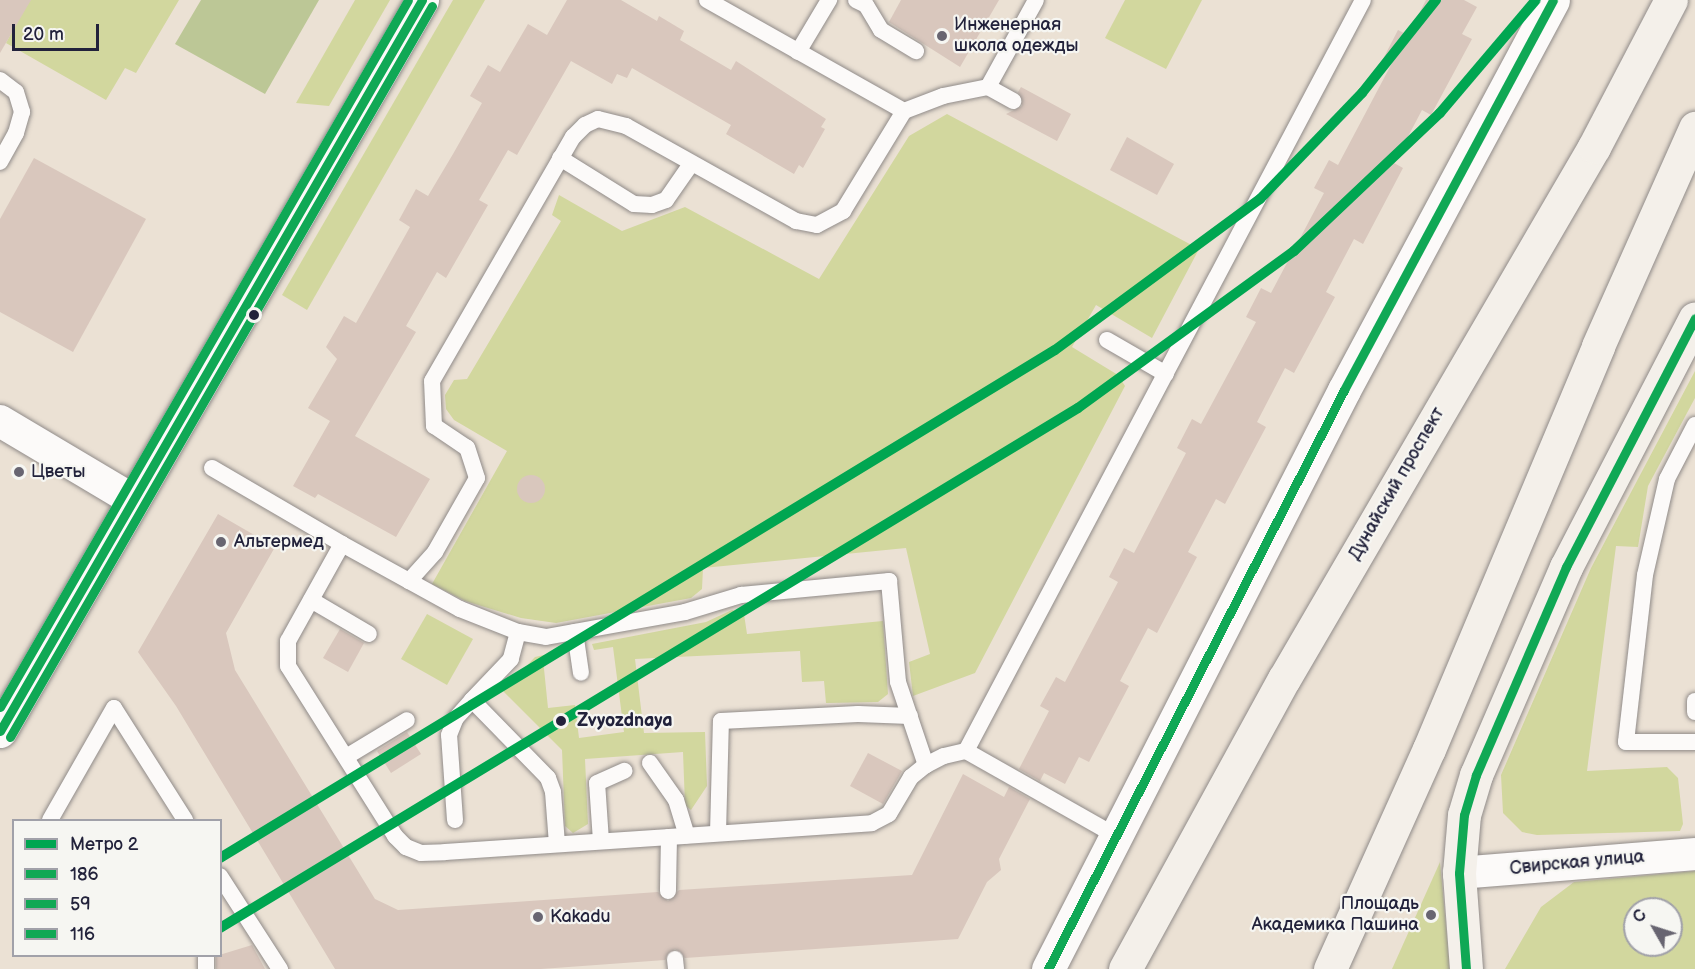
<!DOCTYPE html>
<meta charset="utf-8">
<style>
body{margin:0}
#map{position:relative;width:1695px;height:969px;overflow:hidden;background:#ebe1d4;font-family:"Balsamiq Sans",sans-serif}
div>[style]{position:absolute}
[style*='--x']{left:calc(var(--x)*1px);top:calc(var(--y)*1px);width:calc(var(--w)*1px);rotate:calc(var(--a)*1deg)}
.green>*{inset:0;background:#d2d79e}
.forest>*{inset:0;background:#bcc796}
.building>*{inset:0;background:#d9c7bd}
.round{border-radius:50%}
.roads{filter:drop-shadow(0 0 2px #908b89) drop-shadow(0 0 2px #908b89)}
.service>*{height:16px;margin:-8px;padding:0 8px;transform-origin:8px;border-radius:8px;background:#fcfaf9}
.minor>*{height:32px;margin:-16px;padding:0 16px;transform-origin:16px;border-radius:16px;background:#fcfaf9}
.tertiary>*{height:33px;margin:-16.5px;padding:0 16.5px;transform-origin:16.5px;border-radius:16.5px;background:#fcfaf9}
.secondary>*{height:33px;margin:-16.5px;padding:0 16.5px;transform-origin:16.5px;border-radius:16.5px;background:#f4f0ea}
.bus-1>*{height:9px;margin:-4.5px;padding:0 4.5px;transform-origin:4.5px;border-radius:4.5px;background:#10a855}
.bus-2>*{height:9px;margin:-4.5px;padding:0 4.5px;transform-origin:4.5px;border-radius:4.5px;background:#10a855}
.bus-3>*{height:9px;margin:-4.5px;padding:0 4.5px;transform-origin:4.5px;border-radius:4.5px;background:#10a855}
.metro-1>*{height:10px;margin:-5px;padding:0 5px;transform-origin:5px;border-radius:5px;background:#00a651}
.dots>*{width:16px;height:16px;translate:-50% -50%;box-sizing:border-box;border:3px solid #f6f6f2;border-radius:50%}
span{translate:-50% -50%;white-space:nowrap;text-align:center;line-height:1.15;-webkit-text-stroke:4.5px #f6f6f2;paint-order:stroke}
.poi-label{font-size:18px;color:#22223b}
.left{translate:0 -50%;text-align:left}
.right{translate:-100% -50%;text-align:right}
.street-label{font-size:18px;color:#22223b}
.stop-label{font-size:18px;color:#22223b;font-weight:700}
.legend{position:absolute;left:12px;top:819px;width:210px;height:138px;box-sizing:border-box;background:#f6f6f2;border:2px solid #a1a1a9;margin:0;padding:8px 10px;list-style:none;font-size:18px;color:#22223b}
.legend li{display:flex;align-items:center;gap:12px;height:30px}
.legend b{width:30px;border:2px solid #a1a1a9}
.north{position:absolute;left:1623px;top:897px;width:60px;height:60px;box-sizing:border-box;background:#f6f6f2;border:2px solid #a1a1a9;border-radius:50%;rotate:309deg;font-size:16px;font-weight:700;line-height:24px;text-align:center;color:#22223b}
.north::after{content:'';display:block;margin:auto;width:21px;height:27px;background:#686571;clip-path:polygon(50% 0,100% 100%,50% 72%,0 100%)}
.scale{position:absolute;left:12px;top:24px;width:87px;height:27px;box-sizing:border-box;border:3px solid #22223b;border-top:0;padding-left:8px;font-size:18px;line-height:21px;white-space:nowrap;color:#22223b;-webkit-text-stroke:4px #f6f6f2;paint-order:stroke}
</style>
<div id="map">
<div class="green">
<i style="clip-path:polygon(29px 0,179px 0,136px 73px,125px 68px,106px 100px,6px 43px)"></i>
<i style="clip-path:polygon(355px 0,390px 0,329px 106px,296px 103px)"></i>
<i style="clip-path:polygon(453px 0,485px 0,307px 310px,282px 295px)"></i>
<i style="clip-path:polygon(1125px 0,1202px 0,1166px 69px,1105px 38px)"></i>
<i style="clip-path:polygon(947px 114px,1199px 249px,1152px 338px,1096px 305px,1072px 347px,1118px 375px,1125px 386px,975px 673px,913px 696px,909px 662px,930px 654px,906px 548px,703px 568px,702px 589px,691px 598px,556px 623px,521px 618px,465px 601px,432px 584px,507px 451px,454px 420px,446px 409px,445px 395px,454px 380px,467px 379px,561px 221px,552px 215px,559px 195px,622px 231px,685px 207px,819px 279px,909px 136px)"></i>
<i style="clip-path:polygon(1695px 371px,1695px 398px,1648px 486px,1638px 547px,1616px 546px,1587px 771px,1667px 767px,1678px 778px,1683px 824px,1680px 831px,1537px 835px,1522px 832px,1503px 813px,1501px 775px,1591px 568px)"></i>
<i style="clip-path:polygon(732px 610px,744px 614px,747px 634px,883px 621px,888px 694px,878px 702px,826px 703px,824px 681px,802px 682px,800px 651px,635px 659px,644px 733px,705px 732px,707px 786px,691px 810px,685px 805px,683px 752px,585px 759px,588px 824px,573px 833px,565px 826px,562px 750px,503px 691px,535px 657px,561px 651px,560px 655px,543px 659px,548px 708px,575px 705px,579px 738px,624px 732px,613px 647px,594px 650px,592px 644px,706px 622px)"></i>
<i style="clip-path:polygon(427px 614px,473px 639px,447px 685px,401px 659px)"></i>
<i style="clip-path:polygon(1440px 862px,1450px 969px,1392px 969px)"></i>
<i style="clip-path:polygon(evenodd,1695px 871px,1695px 969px,1505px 969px,1541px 907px,1574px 882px,1695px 871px,1635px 909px,1671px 909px,1671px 945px,1635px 945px,1635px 909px)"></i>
</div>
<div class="forest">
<i style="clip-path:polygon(201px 0,319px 0,265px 94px,175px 44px)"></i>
</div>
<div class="building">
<i style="clip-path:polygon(0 0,31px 0,0 53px)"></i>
<i style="clip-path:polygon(567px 0,621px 0,657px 21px,659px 16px,684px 31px,680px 40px,731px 70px,736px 61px,826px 119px,821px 127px,825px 129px,803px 168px,799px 165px,794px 174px,726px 134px,731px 125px,632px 68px,627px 78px,617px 74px,612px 84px,571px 61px,517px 155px,508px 150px,479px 200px,488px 205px,446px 278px,437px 272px,406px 326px,416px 332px,355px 436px,430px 479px,396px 537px,318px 494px,315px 498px,293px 486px,330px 421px,308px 408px,337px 359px,326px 347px,344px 316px,356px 323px,410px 227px,399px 220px,416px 189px,428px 196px,453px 154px,482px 103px,470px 96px,488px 65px,500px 72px,528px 24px,547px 35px)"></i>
<i style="clip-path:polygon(901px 0,999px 0,960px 67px,889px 22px)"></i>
<i style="clip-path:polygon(1426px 0,1464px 0,1477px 7px,1462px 34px,1472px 39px,1431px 115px,1422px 110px,1394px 163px,1403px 168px,1363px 244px,1354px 239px,1326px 292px,1335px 297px,1294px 373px,1285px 368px,1257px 422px,1266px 427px,1225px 504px,1216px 499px,1188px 552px,1197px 557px,1157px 633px,1148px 628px,1120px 681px,1129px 686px,1089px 762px,1079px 757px,1065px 784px,1044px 773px,1040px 781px,1019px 769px,1049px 711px,1040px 706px,1056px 677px,1065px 682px,1118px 582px,1109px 577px,1124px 548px,1134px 553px,1186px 453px,1177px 448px,1192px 419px,1201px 424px,1256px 322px,1246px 317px,1261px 288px,1271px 293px,1324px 193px,1314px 188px,1329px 160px,1338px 165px,1392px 63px,1383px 59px,1398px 30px,1408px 35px)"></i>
<i style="clip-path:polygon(1021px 87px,1071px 114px,1057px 141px,1006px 114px,1022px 106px,1018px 92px)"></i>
<i style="clip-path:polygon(1127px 137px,1174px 164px,1157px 195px,1110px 170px)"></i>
<i style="clip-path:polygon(34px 158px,146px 219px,73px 352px,0 312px,0 219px)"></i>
<i class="round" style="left:517px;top:475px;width:28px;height:28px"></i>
<i style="clip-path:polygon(218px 514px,275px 547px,226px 633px,235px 670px,375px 899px,398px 910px,658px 892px,668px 901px,679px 890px,912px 875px,963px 774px,1004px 797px,1009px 787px,1030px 799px,999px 859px,1001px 870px,987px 882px,958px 939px,685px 958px,675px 949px,665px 960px,541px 969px,335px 969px,176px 706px,138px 652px)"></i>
<i style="clip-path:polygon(340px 629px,364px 643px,348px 672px,323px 658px)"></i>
<i style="clip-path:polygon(407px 732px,421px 754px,391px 773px,377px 751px)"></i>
<i style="clip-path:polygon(868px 753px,902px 771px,883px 804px,850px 786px)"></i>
<i style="clip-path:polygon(252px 945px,265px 969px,216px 969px,216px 956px)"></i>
</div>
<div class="roads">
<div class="service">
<i style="--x:707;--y:0;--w:226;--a:29.4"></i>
<i style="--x:904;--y:111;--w:42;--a:-21"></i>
<i style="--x:943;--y:96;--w:46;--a:-11.3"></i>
<i style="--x:988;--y:87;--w:99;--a:-61.1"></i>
<i style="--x:856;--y:0;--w:11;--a:27"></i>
<i style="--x:866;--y:5;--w:29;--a:59"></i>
<i style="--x:881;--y:30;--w:41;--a:31"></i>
<i style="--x:798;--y:52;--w:61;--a:-59.2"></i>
<i style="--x:0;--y:80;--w:20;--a:37"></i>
<i style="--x:16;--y:92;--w:21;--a:73"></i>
<i style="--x:22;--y:112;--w:22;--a:106"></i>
<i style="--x:16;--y:133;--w:33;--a:119"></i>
<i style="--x:988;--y:87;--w:29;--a:29"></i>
<i style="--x:560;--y:158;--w:87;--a:31.9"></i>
<i style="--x:634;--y:204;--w:18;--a:3"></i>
<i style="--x:652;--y:205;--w:15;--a:-20"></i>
<i style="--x:666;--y:200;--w:44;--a:-55.2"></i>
<i style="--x:1107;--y:340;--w:68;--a:30"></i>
<i style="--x:1695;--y:425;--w:61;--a:117.4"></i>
<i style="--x:1667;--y:479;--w:98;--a:102.9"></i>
<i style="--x:1645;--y:575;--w:168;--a:96.5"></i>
<i style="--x:1626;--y:742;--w:69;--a:0"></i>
<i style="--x:212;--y:468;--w:151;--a:30.3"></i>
<i style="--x:342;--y:544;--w:111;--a:119.1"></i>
<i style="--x:288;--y:641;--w:25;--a:90"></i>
<i style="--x:288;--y:666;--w:201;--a:57.8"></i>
<i style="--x:395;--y:836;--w:16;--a:45"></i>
<i style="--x:406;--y:847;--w:16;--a:22"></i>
<i style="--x:421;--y:853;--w:24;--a:-2"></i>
<i style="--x:445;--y:852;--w:225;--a:-3.8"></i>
<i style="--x:669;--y:837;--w:54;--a:91.1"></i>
<i style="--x:342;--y:544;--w:77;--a:28.9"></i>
<i style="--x:409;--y:581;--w:39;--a:-48"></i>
<i style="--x:435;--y:552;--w:85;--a:-60.4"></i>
<i style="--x:477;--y:478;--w:32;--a:-108"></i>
<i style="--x:467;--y:448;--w:40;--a:-146"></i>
<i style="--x:434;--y:426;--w:45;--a:-92.5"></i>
<i style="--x:432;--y:381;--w:282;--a:-60"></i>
<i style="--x:573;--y:137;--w:17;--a:-45"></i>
<i style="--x:585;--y:125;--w:14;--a:-25"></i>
<i style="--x:598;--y:119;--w:29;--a:14"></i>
<i style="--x:626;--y:126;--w:195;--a:29.2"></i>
<i style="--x:796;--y:221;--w:21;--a:11"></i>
<i style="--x:817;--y:225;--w:30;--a:-28"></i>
<i style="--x:843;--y:211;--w:117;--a:-58.6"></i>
<i style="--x:409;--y:581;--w:58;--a:28.8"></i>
<i style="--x:460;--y:609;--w:62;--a:21.6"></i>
<i style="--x:518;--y:632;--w:28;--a:10"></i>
<i style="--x:546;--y:637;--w:141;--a:-10.2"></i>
<i style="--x:685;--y:612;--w:59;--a:-16.9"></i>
<i style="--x:741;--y:595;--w:149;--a:-5.4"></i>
<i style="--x:889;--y:581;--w:101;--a:84.9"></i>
<i style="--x:898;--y:682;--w:88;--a:71.4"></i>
<i style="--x:311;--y:600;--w:67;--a:30.4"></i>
<i style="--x:518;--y:632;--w:28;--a:105"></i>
<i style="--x:511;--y:659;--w:57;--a:133.6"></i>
<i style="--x:472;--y:700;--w:109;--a:45.7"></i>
<i style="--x:548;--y:778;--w:15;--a:70"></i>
<i style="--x:553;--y:792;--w:52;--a:85.6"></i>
<i style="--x:575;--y:632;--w:41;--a:81.7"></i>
<i style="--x:1695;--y:701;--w:11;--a:90"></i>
<i style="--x:966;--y:751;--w:849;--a:-62.14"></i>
<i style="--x:966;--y:751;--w:175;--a:29.5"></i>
<i style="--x:346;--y:757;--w:71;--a:-31.2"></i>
<i style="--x:650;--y:763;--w:45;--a:54.9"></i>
<i style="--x:676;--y:800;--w:37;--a:73"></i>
<i style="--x:50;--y:820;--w:129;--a:-60.3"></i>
<i style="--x:114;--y:708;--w:133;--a:57.6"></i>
<i style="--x:455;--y:820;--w:85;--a:-94"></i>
<i style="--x:449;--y:735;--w:18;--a:-68"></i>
<i style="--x:456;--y:718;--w:24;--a:-48"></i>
<i style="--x:718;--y:833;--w:112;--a:-88.5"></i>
<i style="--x:721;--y:721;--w:137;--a:-2.9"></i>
<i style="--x:858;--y:714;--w:52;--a:2.2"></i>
<i style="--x:669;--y:837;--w:203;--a:-3.9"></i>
<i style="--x:872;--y:823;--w:19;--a:-28"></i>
<i style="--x:889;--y:814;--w:43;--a:-59.3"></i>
<i style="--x:911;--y:777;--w:19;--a:-39"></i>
<i style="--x:926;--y:765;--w:20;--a:-27"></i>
<i style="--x:944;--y:756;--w:23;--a:-13"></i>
<i style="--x:601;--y:841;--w:58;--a:-93.9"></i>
<i style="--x:597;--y:783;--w:30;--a:-24"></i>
<i style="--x:220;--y:876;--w:111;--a:57.2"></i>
<i style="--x:206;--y:956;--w:13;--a:90"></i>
<i style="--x:675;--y:959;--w:10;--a:84"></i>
</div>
<div class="minor">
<i style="--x:0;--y:421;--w:155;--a:30.7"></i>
<i style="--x:1459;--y:873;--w:237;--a:-4.6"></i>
</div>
<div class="tertiary">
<i style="--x:0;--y:731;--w:844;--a:-60"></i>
<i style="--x:1048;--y:969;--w:650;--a:-62.92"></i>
<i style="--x:1344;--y:390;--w:442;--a:-61.8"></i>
</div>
<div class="secondary">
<i style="--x:1125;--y:969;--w:331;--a:-61.3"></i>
<i style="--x:1284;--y:679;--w:616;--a:-59.77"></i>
<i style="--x:1594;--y:147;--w:166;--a:-62.4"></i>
<i style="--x:1330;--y:969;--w:241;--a:-65.8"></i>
<i style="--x:1429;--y:749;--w:437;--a:-67.2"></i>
<i style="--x:1598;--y:346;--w:239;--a:-66"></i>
<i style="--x:1466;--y:969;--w:96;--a:-94.2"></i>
<i style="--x:1459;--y:873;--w:58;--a:-85.1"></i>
<i style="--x:1464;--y:815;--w:42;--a:-73.3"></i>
<i style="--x:1476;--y:775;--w:227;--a:-66.6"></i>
<i style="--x:1566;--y:567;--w:280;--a:-62.6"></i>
</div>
</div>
<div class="bus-1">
<i style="--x:0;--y:731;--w:844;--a:-60"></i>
<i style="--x:1048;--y:969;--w:650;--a:-62.92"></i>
<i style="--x:1344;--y:390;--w:442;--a:-61.8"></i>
<i style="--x:1466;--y:969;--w:96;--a:-94.2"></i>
<i style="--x:1459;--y:873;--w:58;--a:-85.1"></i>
<i style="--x:1464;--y:815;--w:42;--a:-73.3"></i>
<i style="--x:1476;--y:775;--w:227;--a:-66.6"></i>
<i style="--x:1566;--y:567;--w:280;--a:-62.6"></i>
</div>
<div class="bus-2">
<i style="--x:10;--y:737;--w:844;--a:-60"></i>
</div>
<div class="bus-3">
<i style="--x:0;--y:707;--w:816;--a:-60.01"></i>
</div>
<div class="metro-1">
<i style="--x:220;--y:858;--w:977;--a:-31.32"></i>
<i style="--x:1055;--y:350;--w:255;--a:-36.4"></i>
<i style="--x:1260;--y:199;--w:147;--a:-46.1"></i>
<i style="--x:1362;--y:93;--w:119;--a:-51.5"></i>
<i style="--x:220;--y:928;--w:1003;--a:-31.22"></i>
<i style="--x:1078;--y:408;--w:267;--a:-36"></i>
<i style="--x:1294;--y:251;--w:201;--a:-43.4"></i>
<i style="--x:1440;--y:113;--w:148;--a:-49.7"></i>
</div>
<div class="dots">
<i style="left:942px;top:36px;background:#686571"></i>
<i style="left:254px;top:315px;background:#22223b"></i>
<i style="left:19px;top:472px;background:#686571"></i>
<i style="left:221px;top:542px;background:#686571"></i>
<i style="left:561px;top:721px;background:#22223b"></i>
<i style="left:1431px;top:915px;background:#686571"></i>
<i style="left:538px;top:917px;background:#686571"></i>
</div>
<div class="poi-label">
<span class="left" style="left:954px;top:36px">Инженерная<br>школа одежды</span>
<span class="left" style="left:31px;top:472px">Цветы</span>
<span class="left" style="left:234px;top:542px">Альтермед</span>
<span class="right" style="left:1419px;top:915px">Площадь<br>Академика Пашина</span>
<span class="left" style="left:550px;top:917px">Kakadu</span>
</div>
<div class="street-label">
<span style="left:1397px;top:484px;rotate:-60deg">Дунайский проспект</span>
<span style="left:1577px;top:863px;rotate:-5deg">Свирская улица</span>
</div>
<div class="stop-label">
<span class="left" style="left:577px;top:721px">Zvyozdnaya</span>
</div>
<ul class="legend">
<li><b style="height:8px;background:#00a651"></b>Метро 2</li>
<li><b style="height:8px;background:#10a855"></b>186</li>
<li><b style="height:8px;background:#10a855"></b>59</li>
<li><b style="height:8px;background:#10a855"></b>116</li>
</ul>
<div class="north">С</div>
<div class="scale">20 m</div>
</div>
